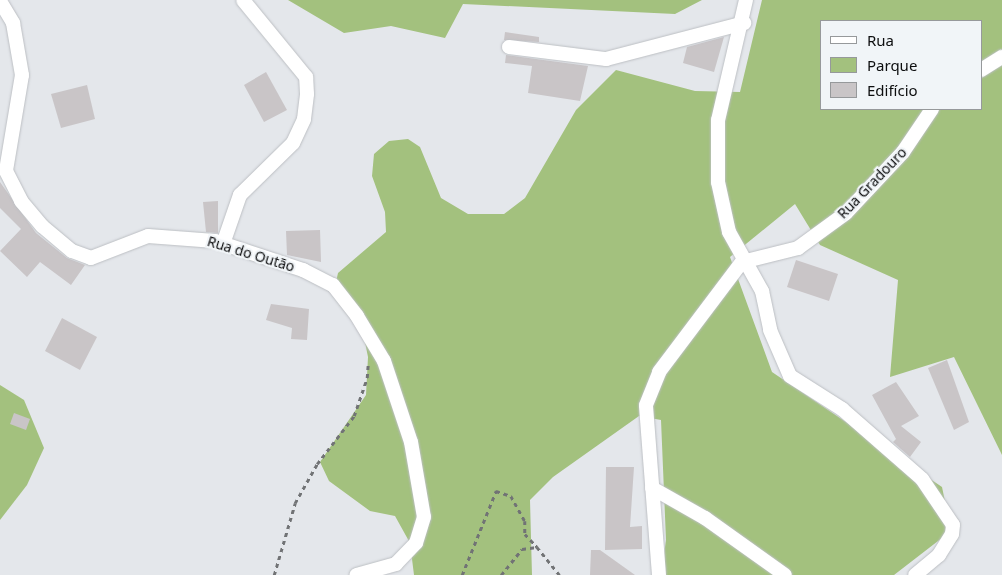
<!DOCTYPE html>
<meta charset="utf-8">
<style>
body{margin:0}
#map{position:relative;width:1002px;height:575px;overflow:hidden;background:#e4e7eb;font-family:"Noto Sans",sans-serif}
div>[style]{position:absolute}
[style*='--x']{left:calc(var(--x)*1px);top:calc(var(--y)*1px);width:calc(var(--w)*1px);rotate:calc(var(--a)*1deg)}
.green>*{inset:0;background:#a3c17e}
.building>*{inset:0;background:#c9c5c7}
.path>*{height:2.5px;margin-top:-1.25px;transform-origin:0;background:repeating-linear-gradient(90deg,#717375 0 4px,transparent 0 8px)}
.roads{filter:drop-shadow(0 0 1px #bcbfc3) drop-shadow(0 0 1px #bcbfc3)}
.minor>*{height:14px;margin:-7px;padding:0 7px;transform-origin:7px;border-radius:7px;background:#fff}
span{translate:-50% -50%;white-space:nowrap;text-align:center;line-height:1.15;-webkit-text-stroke:4.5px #f1f5f8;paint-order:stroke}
.street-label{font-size:14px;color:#0d0e0f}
.legend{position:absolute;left:820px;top:20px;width:162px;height:90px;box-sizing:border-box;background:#f1f5f8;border:1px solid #96999b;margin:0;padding:6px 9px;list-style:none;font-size:15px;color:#0d0e0f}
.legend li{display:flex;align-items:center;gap:10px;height:25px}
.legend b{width:25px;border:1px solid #96999b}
</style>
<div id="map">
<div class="green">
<i style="clip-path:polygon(288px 0,702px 0,675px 14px,463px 4px,445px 38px,391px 26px,344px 33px)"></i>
<i style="clip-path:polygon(evenodd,762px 0,1002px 0,1002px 455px,954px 357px,890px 377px,898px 280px,820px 245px,795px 204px,730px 257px,772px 372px,942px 487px,951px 531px,894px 575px,661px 575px,666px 540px,661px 420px,639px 416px,553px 477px,530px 500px,532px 575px,414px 575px,410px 543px,395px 516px,370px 511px,329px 481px,320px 462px,366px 395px,368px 357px,363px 332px,334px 291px,338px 273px,386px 232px,385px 212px,372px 176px,374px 154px,389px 141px,408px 139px,420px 147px,441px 198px,468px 214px,504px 214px,525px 198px,576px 110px,616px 70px,695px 91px,740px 92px,762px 0,821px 21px,981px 21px,981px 109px,821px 109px,821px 21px)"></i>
<i style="clip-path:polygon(0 385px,24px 400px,44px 448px,27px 485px,0 520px)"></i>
</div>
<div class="building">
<i style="clip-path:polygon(505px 32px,539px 37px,539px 42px,504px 40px)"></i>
<i style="clip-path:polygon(724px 37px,714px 72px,683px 63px,687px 47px)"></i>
<i style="clip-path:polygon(506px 55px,588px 66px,580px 101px,528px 93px,532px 66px,505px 63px)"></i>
<i style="clip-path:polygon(266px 72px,287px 110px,264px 122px,244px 85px)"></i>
<i style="clip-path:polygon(87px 85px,95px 119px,61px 128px,51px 94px)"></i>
<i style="clip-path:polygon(0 182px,36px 233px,67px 258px,85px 265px,71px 285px,40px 262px,27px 277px,0 251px,21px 229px,0 208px)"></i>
<i style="clip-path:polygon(218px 201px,218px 233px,206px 232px,203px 202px)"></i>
<i style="clip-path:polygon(320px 230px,321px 262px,287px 255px,286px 231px)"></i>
<i style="clip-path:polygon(796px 260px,838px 274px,829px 301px,787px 287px)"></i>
<i style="clip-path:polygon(271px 304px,309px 309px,307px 340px,291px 339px,292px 328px,266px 320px)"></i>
<i style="clip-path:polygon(62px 318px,97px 337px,80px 370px,45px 351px)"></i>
<i style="clip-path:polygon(947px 360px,969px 422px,954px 430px,928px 368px)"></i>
<i style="clip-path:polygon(896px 382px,919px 416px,901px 426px,921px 442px,910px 457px,893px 442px,896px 439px,872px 395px)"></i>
<i style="clip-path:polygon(14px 413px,30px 419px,26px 430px,10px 424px)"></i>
<i style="clip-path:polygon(606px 467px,634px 467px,630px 527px,642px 526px,642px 549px,605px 550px)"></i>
<i style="clip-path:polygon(591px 550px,600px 550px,635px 575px,590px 575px)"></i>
</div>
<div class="path">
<i style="--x:274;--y:575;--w:75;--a:-73.7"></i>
<i style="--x:295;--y:503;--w:45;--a:-60.6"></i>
<i style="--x:317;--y:464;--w:61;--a:-52.4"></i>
<i style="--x:354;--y:416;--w:40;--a:-71.1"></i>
<i style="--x:367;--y:378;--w:16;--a:-86"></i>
<i style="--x:462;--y:575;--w:91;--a:-68"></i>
<i style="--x:496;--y:491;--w:16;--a:18"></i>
<i style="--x:511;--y:496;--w:29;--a:61"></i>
<i style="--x:525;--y:521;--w:13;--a:90"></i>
<i style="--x:525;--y:534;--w:18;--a:47"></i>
<i style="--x:501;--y:575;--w:33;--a:-51"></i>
<i style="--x:522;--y:549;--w:15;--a:-8"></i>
<i style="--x:537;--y:547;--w:36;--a:51"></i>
</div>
<div class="roads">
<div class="minor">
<i style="--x:746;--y:0;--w:123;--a:103.1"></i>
<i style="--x:718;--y:120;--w:62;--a:90"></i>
<i style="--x:718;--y:182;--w:51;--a:77.6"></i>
<i style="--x:729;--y:232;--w:68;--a:60.8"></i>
<i style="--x:762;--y:291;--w:40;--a:78"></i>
<i style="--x:770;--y:330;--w:50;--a:66.5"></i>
<i style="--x:790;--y:376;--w:62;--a:32.4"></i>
<i style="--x:842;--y:409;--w:106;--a:41.2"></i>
<i style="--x:922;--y:479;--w:55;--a:56"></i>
<i style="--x:953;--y:525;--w:9;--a:96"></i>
<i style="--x:952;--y:534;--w:25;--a:122"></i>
<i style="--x:939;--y:555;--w:31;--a:140"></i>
<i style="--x:0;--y:1;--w:26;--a:59"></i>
<i style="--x:13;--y:23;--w:53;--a:80.2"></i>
<i style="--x:22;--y:75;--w:97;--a:99.5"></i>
<i style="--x:6;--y:171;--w:34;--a:63"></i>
<i style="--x:21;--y:201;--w:33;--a:50"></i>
<i style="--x:42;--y:226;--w:39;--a:40"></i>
<i style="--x:72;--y:251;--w:20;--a:20"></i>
<i style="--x:91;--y:258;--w:61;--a:-21.1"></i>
<i style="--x:148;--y:236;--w:67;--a:4.3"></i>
<i style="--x:215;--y:241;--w:93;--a:18.2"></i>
<i style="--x:303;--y:270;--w:34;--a:27"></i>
<i style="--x:333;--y:285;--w:39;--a:52"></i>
<i style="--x:357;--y:316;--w:52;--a:59"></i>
<i style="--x:384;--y:361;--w:85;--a:71.6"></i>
<i style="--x:411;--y:442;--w:76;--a:80.2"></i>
<i style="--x:424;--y:517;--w:27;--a:107"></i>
<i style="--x:416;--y:543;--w:29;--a:134"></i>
<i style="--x:396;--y:564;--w:41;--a:164.6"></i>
<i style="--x:509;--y:47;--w:98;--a:7.1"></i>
<i style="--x:606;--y:59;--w:143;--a:-14.6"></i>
<i style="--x:981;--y:70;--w:25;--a:-32"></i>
<i style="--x:223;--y:244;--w:52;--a:-70.9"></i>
<i style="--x:240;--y:195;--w:74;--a:-44.5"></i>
<i style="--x:293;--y:143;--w:26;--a:-65"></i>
<i style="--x:304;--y:119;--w:25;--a:-83"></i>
<i style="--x:307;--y:94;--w:17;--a:-93"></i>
<i style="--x:306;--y:77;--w:99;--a:-129.3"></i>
<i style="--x:742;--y:262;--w:58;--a:-14"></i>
<i style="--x:798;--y:248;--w:59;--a:-36.1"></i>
<i style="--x:846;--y:213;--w:83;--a:-46.9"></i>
<i style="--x:903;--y:152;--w:52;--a:-56"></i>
<i style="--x:652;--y:488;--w:61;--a:29.5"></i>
<i style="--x:705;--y:518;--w:98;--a:35.5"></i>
<i style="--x:659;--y:575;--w:170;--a:-94.4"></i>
<i style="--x:646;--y:405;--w:35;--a:-68"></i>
<i style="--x:659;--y:372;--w:138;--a:-53"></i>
</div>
</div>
<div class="street-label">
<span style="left:872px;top:183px;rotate:-46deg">Rua Gradouro</span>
<span style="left:251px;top:254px;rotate:17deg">Rua do Outão</span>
</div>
<ul class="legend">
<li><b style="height:6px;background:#fff"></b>Rua</li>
<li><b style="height:14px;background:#a3c17e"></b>Parque</li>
<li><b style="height:14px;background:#c9c5c7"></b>Edifício</li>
</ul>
</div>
